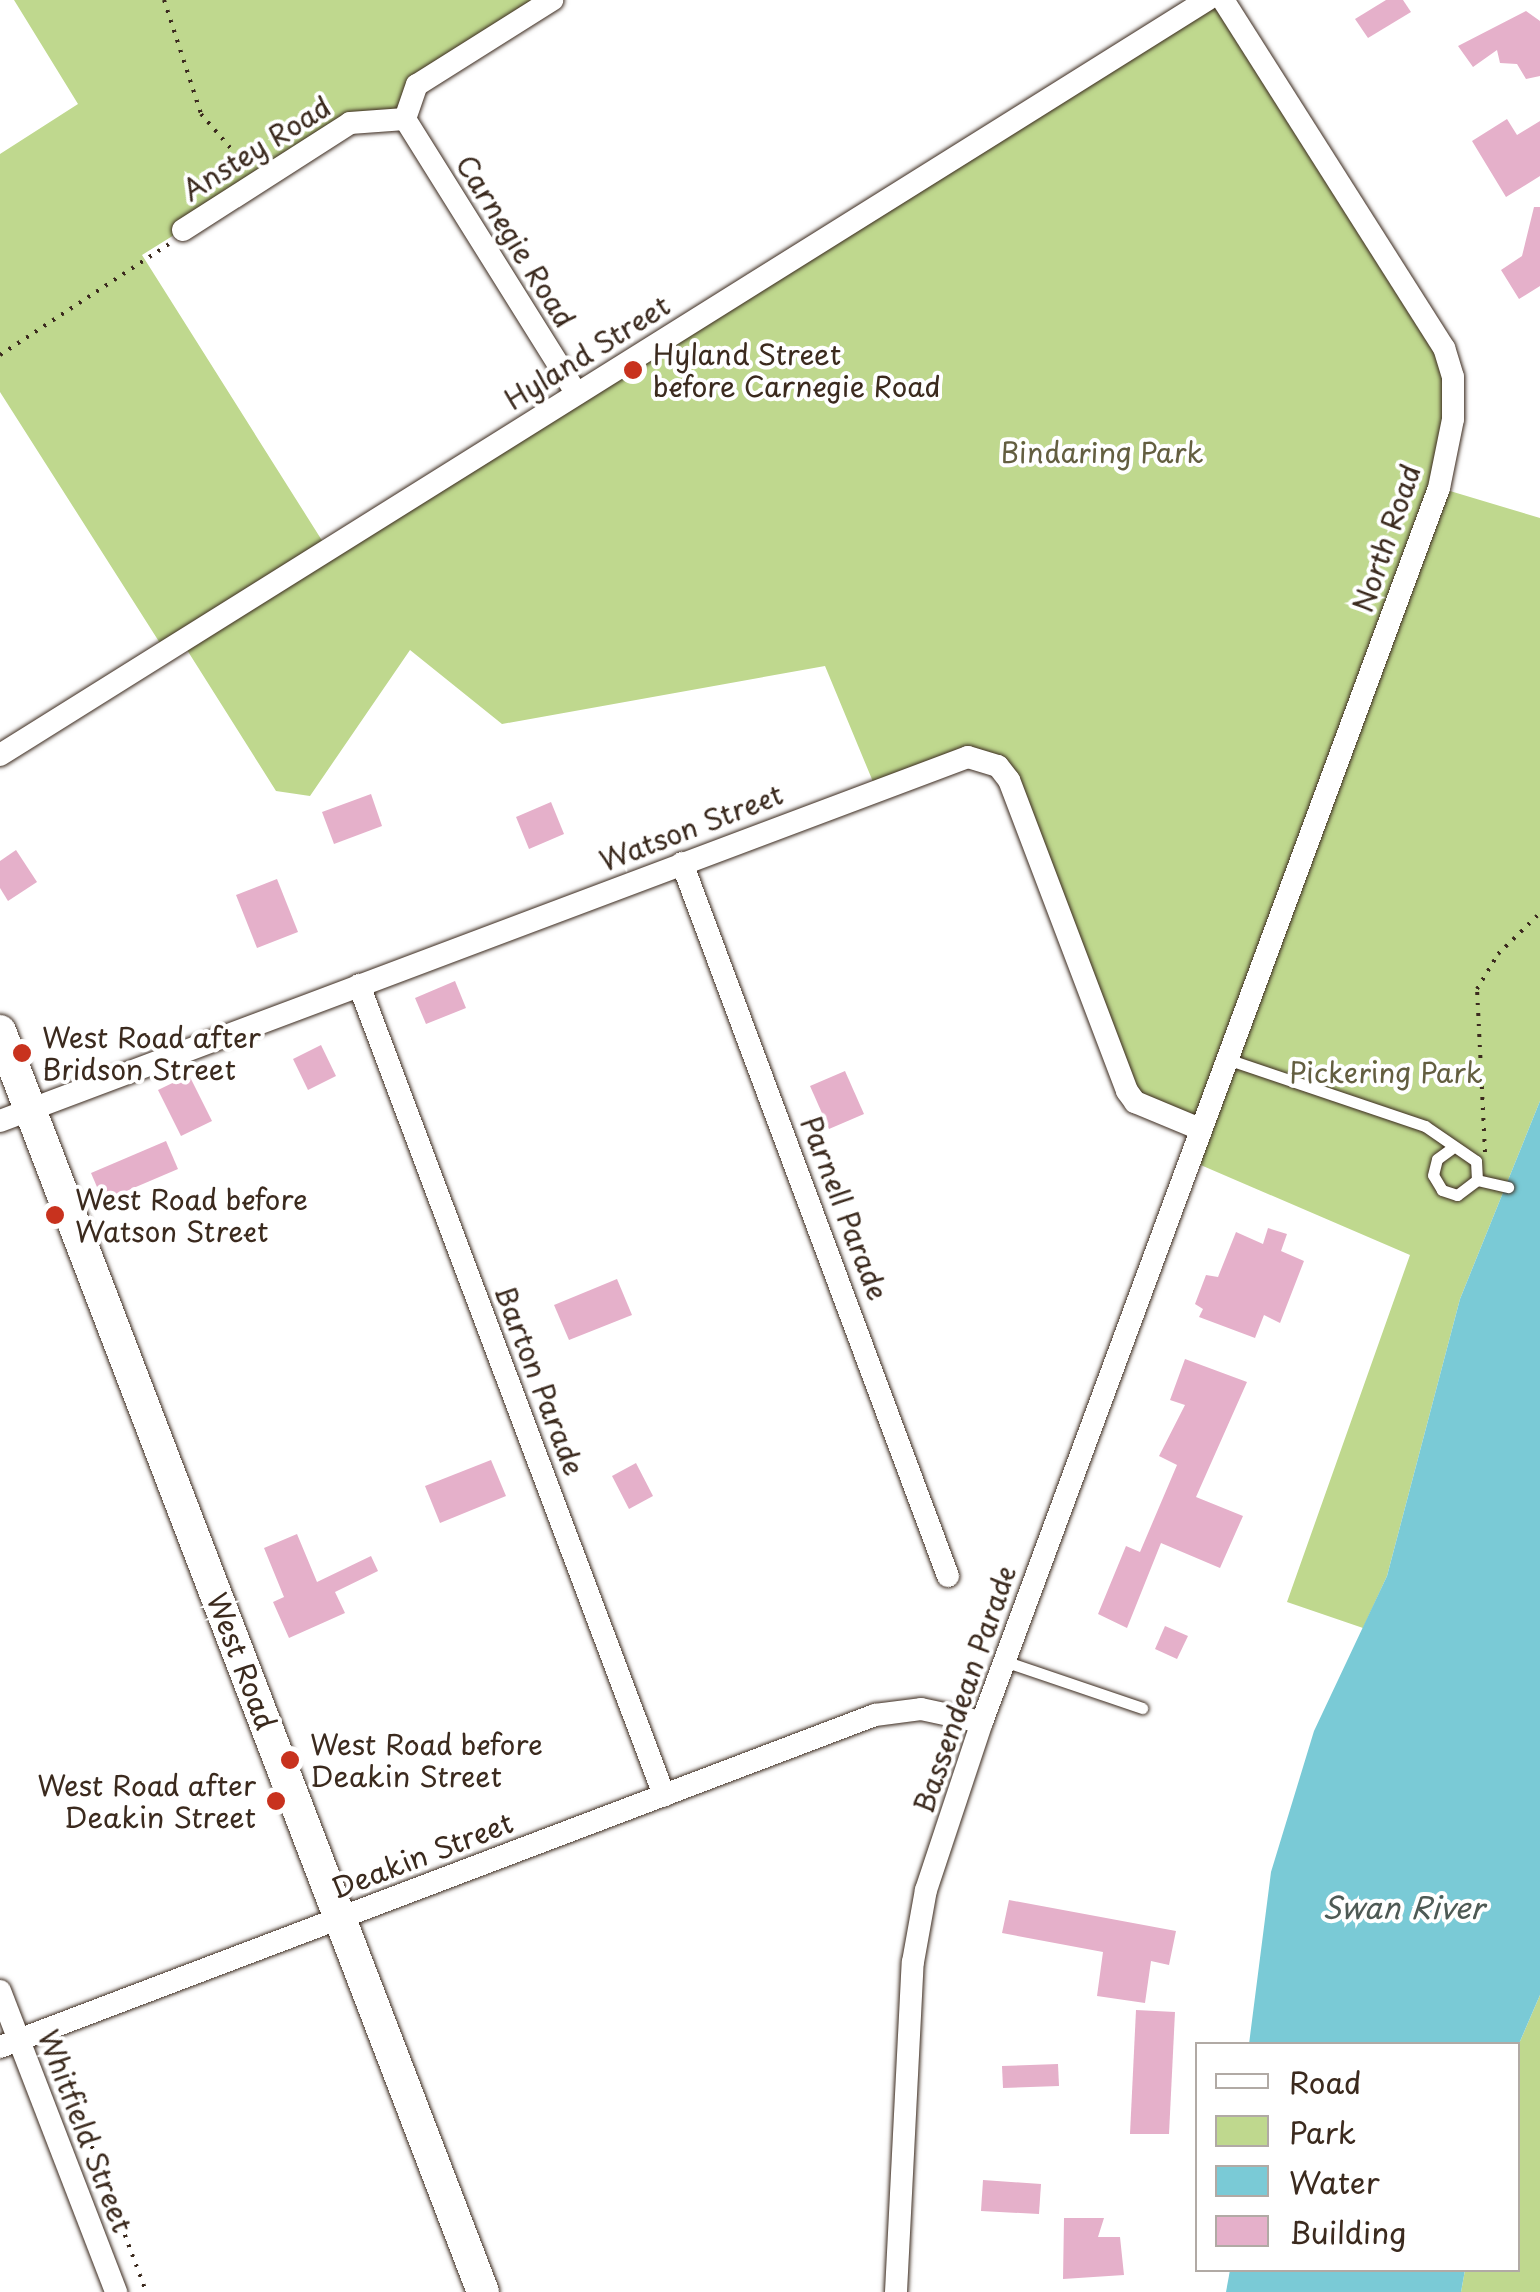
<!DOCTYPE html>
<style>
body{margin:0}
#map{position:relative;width:1540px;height:2292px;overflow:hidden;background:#fff;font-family:"Playpen Sans",sans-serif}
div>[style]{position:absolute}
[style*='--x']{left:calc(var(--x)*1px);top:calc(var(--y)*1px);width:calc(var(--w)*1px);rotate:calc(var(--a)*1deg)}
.green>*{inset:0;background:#bfd88e}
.water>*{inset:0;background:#7acad6}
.building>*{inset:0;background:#e5b0ca}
.path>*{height:4px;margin-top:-2px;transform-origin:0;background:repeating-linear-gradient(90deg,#3b2a1e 0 2.5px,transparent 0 10.5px)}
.roads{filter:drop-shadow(0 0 2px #3b2a1e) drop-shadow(0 0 2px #3b2a1e)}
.lane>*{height:11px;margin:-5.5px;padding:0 5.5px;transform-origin:5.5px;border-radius:5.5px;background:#fff}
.street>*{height:22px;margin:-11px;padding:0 11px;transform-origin:11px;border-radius:11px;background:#fff}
.secondary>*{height:32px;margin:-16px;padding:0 16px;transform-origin:16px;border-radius:16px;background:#fff}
.dots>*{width:28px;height:28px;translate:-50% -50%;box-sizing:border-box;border:5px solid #fff;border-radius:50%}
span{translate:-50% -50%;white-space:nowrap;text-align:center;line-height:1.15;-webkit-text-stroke:8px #fff;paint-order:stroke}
.street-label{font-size:28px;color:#3b2a1e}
.poi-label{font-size:28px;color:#3b2a1e}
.left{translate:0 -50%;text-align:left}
.right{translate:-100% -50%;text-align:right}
.park-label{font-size:28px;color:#635e40}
.water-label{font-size:30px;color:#4e5a55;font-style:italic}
.legend{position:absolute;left:1195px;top:2042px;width:325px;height:230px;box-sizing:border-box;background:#fff;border:2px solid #b1aaa5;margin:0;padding:12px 18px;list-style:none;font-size:30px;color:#3b2a1e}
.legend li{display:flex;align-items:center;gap:20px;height:50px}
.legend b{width:50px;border:2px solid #b1aaa5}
</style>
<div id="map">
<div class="green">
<i style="clip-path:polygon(14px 0,552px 0,418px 85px,406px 110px,360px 119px,142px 255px,328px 550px,1223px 0,1444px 348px,1440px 488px,1540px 518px,1540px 1101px,1460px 1299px,1387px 1576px,1363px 1628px,1287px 1602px,1410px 1255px,1189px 1160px,1200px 1129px,1135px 1102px,1009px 780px,983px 758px,876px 789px,825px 666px,502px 724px,410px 650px,310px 796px,276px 791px,182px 642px,165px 651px,0 392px,0 154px,78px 104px)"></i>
<i style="clip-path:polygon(1540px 1995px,1540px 2292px,1461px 2292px,1465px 2270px,1518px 2270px,1518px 2046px)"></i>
</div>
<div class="water">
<i style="clip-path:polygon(1540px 1101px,1540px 1995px,1518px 2046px,1249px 2044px,1271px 1872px,1314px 1731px,1387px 1576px,1460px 1299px)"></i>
<i style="clip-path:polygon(1230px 2270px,1465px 2270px,1461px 2292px,1226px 2292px)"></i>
</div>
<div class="building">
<i style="clip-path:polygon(1386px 0,1403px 0,1411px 12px,1368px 38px,1355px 19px)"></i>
<i style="clip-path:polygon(1526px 11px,1540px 21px,1540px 76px,1526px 79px,1517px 64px,1500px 63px,1497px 50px,1473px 67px,1458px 46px)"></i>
<i style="clip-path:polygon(1507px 119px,1517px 135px,1540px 121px,1540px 176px,1506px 197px,1472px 141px)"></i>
<i style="clip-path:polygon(1534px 207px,1540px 207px,1540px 286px,1519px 299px,1501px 270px,1522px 256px)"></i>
<i style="clip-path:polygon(371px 794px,382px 826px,334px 844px,322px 812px)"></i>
<i style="clip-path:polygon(551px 802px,564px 834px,529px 849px,516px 817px)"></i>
<i style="clip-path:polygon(16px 850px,37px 882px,8px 901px,0 888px,0 861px)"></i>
<i style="clip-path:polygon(277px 879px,298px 932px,257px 948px,236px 895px)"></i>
<i style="clip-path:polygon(455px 981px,466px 1008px,426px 1024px,415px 998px)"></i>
<i style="clip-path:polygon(321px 1045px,336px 1076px,308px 1090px,293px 1059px)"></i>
<i style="clip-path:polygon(845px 1071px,864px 1114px,829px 1129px,810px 1086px)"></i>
<i style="clip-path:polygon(189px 1075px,212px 1121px,181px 1136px,158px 1090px)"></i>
<i style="clip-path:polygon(166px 1141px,178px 1169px,103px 1201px,91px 1173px)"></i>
<i style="clip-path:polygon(1268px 1228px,1287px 1234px,1281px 1251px,1304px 1261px,1280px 1323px,1264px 1315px,1255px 1338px,1199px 1317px,1203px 1309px,1195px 1304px,1206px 1275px,1218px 1277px,1236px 1232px,1263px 1244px)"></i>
<i style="clip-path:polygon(617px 1279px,632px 1315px,569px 1340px,554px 1305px)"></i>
<i style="clip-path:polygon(1185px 1359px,1247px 1382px,1196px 1497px,1243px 1516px,1220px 1568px,1161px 1543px,1127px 1628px,1098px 1614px,1126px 1546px,1140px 1552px,1177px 1465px,1159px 1456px,1185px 1405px,1170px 1400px)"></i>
<i style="clip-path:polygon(491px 1460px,506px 1496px,440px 1523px,425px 1486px)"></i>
<i style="clip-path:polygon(636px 1463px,653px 1496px,629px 1509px,612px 1476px)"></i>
<i style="clip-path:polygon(297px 1534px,317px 1582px,371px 1556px,378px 1571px,335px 1592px,345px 1613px,289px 1638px,273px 1602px,284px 1597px,264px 1548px)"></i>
<i style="clip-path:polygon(1165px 1626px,1188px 1636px,1177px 1659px,1155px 1649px)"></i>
<i style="clip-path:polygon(1009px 1900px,1176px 1931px,1169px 1965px,1151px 1961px,1145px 2003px,1097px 1996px,1103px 1952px,1002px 1933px)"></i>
<i style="clip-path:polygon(1136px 2010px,1175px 2012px,1169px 2134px,1130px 2134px)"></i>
<i style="clip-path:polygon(1058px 2064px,1059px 2086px,1003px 2088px,1002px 2066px)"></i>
<i style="clip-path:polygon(983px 2180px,1041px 2184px,1039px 2214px,981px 2211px)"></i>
<i style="clip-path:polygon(1064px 2218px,1104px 2218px,1098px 2237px,1120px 2237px,1124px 2275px,1063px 2279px)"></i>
</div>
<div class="path">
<i style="--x:164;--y:0;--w:120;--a:72"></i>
<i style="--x:201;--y:114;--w:69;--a:49.1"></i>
<i style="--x:0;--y:355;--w:202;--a:-33.3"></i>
<i style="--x:1485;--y:1152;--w:163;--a:-92.8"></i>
<i style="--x:1477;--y:989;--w:41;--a:-59"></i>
<i style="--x:1498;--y:954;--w:59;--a:-44.3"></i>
<i style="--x:55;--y:2048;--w:260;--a:69.5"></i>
</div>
<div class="roads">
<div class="lane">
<i style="--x:1227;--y:1059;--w:209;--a:18.7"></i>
<i style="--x:1425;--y:1126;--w:62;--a:34.5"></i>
<i style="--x:1476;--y:1161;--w:19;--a:87"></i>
<i style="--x:1477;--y:1180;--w:25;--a:143"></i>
<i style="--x:1457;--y:1195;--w:16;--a:-162"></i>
<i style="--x:1442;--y:1190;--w:17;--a:-121"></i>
<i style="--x:1433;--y:1175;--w:16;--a:-76"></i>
<i style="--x:1437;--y:1159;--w:17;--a:-36"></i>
<i style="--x:1477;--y:1180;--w:32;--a:13"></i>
<i style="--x:1004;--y:1661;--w:146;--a:18.8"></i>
</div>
<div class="street">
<i style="--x:405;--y:119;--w:324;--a:58"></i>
<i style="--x:405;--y:119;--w:36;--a:-71"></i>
<i style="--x:417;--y:85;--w:160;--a:-32.2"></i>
<i style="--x:183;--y:230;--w:198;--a:-32.6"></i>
<i style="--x:350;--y:123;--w:55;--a:-4.2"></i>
<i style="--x:0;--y:755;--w:1424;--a:-32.03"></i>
<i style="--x:682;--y:863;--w:761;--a:69.54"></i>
<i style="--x:359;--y:985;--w:866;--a:69.37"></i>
<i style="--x:0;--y:1121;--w:1034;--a:-20.61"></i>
<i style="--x:968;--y:757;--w:31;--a:17"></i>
<i style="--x:998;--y:766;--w:18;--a:52"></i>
<i style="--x:1009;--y:780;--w:333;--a:69.2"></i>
<i style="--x:1127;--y:1091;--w:14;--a:54"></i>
<i style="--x:1135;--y:1102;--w:70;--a:22.6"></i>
<i style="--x:0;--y:1991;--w:323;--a:68.9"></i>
<i style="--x:0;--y:2047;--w:936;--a:-20.78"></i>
<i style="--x:875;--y:1715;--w:46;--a:-7.4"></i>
<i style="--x:921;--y:1709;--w:62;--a:12"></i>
<i style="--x:896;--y:2292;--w:330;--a:-87.1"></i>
<i style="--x:913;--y:1962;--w:73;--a:-79.8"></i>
<i style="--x:926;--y:1890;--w:177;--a:-71.6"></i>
<i style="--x:982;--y:1722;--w:1316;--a:-69.68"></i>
<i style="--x:1439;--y:488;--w:70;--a:-78.5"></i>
<i style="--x:1453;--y:419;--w:42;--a:-90"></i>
<i style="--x:1453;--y:377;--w:30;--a:-107"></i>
<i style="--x:1444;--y:348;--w:412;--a:-122.4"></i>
</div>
<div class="secondary">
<i style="--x:0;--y:1031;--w:1350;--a:69.04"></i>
</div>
</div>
<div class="dots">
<i style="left:633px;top:370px;background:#c8321e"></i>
<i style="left:22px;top:1053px;background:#c8321e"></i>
<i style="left:55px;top:1215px;background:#c8321e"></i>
<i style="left:290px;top:1760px;background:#c8321e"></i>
<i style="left:276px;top:1801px;background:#c8321e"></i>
</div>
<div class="street-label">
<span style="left:256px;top:148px;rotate:-32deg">Anstey Road</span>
<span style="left:516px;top:241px;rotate:58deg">Carnegie Road</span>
<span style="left:587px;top:352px;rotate:-32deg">Hyland Street</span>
<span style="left:1386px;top:538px;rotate:-71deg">North Road</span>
<span style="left:691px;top:827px;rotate:-21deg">Watson Street</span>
<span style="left:845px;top:1208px;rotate:69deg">Parnell Parade</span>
<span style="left:540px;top:1380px;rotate:69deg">Barton Parade</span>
<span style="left:242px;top:1661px;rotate:69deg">West Road</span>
<span style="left:964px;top:1689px;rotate:-71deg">Bassendean Parade</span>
<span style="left:422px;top:1855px;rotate:-21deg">Deakin Street</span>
<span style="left:86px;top:2131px;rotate:69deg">Whitfield Street</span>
</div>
<div class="poi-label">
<span class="left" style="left:653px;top:370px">Hyland Street<br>before Carnegie Road</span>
<span class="left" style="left:42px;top:1053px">West Road after<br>Bridson Street</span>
<span class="left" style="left:75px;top:1215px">West Road before<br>Watson Street</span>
<span class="left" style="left:310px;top:1760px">West Road before<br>Deakin Street</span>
<span class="right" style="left:256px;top:1801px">West Road after<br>Deakin Street</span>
</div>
<div class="park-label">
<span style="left:1102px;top:452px">Bindaring Park</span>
<span style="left:1386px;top:1072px">Pickering Park</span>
</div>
<div class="water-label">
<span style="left:1403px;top:1907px">Swan River</span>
</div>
<ul class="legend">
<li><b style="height:12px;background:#fff"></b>Road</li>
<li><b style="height:28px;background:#bfd88e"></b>Park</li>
<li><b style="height:28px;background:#7acad6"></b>Water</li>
<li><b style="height:28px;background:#e5b0ca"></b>Building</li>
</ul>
</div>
